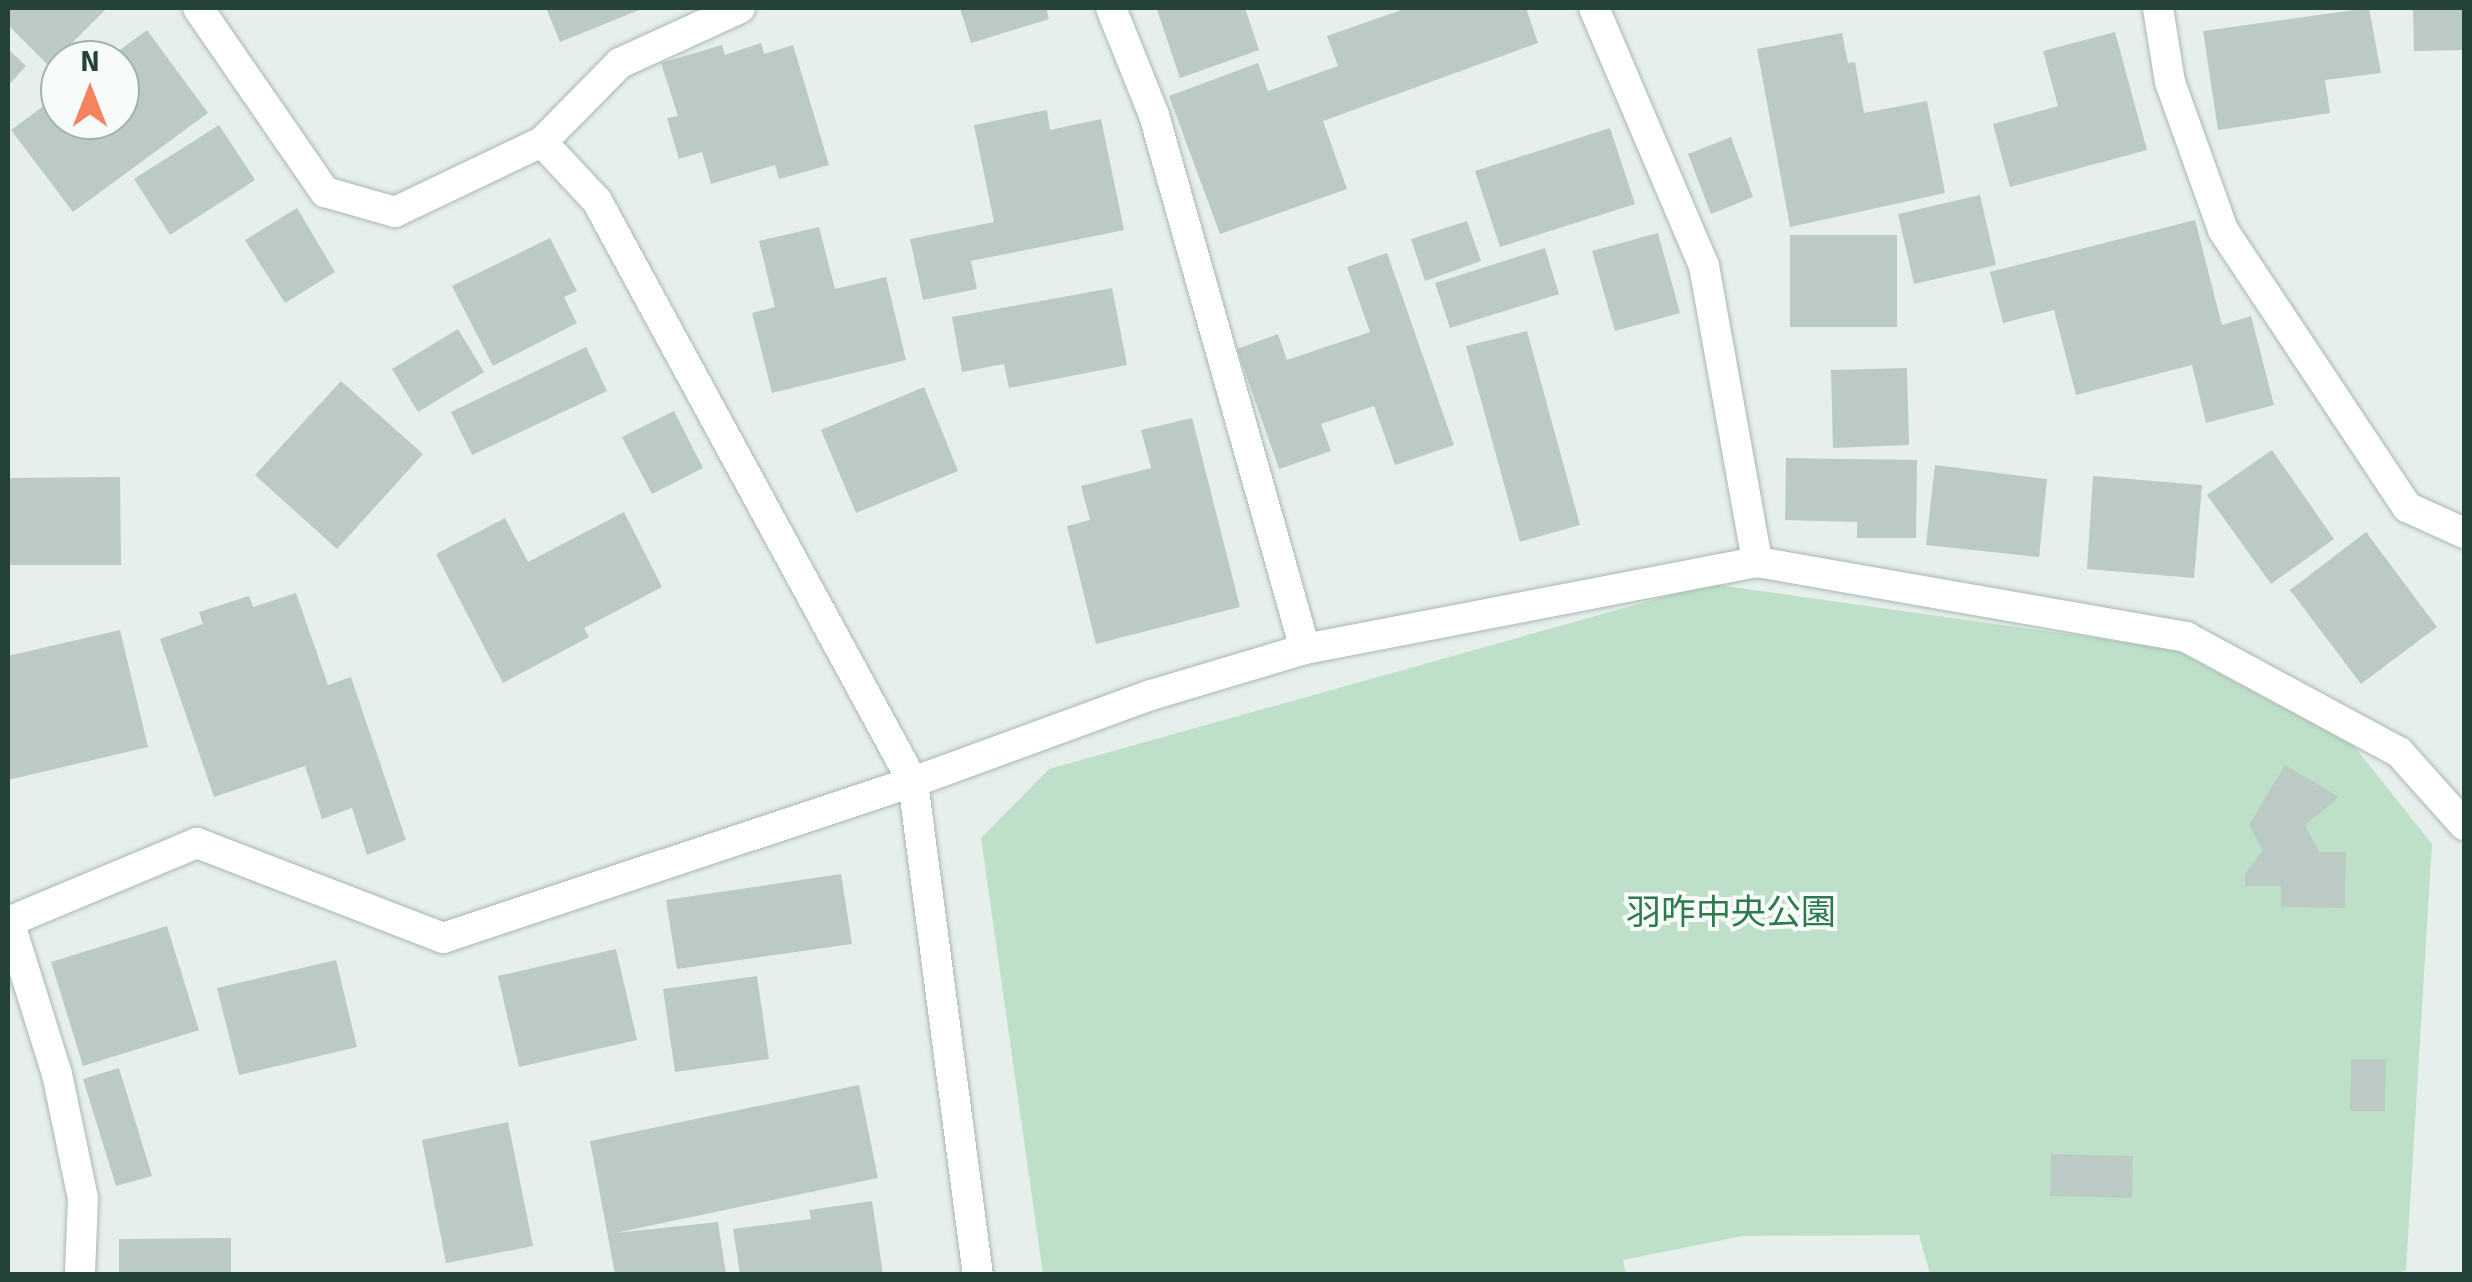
<!DOCTYPE html>
<meta charset="utf-8">
<style>
body{margin:0}
#map{position:relative;width:2472px;height:1282px;overflow:hidden;background:#e6efeb;font-family:Signika,"Noto Sans JP",sans-serif}
div>[style]{position:absolute}
[style*='--x']{left:calc(var(--x)*1px);top:calc(var(--y)*1px);width:calc(var(--w)*1px);rotate:calc(var(--a)*1deg)}
.green>*{inset:0;background:#bfe0c8}
.building>*{inset:0;background:#bbcac4}
.roads{filter:drop-shadow(0 0 2px #a8b8b2) drop-shadow(0 0 2px #a8b8b2)}
.minor>*{height:30px;margin:-15px;padding:0 15px;transform-origin:15px;border-radius:15px;background:#fff}
span{translate:-50% -50%;white-space:nowrap;text-align:center;line-height:1.15;-webkit-text-stroke:8px #f7fbf9;paint-order:stroke}
.park-label{font-size:35px;color:#2d7a4b}
.frame{position:absolute;inset:0;border:10px solid #24423a;pointer-events:none}
.north{position:absolute;left:40px;top:40px;width:100px;height:100px;box-sizing:border-box;background:#f7fbf9;border:2px solid #a3b1ad;border-radius:50%;rotate:0deg;font-size:28px;font-weight:700;line-height:40px;text-align:center;color:#24423a}
.north::after{content:'';display:block;margin:auto;width:35px;height:45px;background:#f4845f;clip-path:polygon(50% 0,100% 100%,50% 72%,0 100%)}
</style>
<div id="map">
<div class="green">
<i style="clip-path:polygon(1710px 584px,2174px 649px,2354px 746px,2432px 844px,2406px 1270px,2394px 1274px,1930px 1274px,1919px 1235px,1743px 1236px,1623px 1260px,1626px 1274px,1043px 1274px,981px 838px,1049px 769px)"></i>
</div>
<div class="building">
<i style="clip-path:polygon(8px 8px,107px 8px,49px 66px,8px 25px)"></i>
<i style="clip-path:polygon(546px 8px,644px 8px,560px 42px)"></i>
<i style="clip-path:polygon(960px 8px,1046px 8px,1049px 19px,971px 43px)"></i>
<i style="clip-path:polygon(1163px 8px,1245px 8px,1259px 50px,1180px 78px,1157px 10px)"></i>
<i style="clip-path:polygon(1407px 8px,1526px 8px,1538px 43px,1323px 121px,1347px 189px,1220px 234px,1169px 96px,1258px 63px,1268px 91px,1338px 66px,1327px 36px)"></i>
<i style="clip-path:polygon(2369px 8px,2381px 73px,2325px 80px,2330px 113px,2218px 130px,2203px 31px)"></i>
<i style="clip-path:polygon(2413px 8px,2462px 8px,2463px 50px,2414px 51px)"></i>
<i style="clip-path:polygon(147px 30px,208px 113px,73px 212px,11px 130px,60px 94px,60px 120px,120px 120px,120px 60px,106px 60px)"></i>
<i style="clip-path:polygon(2115px 32px,2147px 150px,2010px 187px,1993px 124px,2058px 106px,2043px 51px)"></i>
<i style="clip-path:polygon(1842px 33px,1848px 63px,1855px 62px,1864px 113px,1927px 101px,1945px 193px,1790px 227px,1757px 49px)"></i>
<i style="clip-path:polygon(761px 43px,764px 54px,793px 45px,829px 165px,779px 179px,775px 165px,711px 184px,702px 152px,679px 159px,667px 118px,678px 116px,661px 63px,722px 45px,725px 55px)"></i>
<i style="clip-path:polygon(8px 49px,26px 66px,8px 86px)"></i>
<i style="clip-path:polygon(1047px 110px,1050px 130px,1101px 119px,1124px 230px,971px 261px,977px 289px,923px 300px,910px 239px,994px 222px,974px 125px)"></i>
<i style="clip-path:polygon(219px 125px,255px 180px,170px 235px,134px 179px)"></i>
<i style="clip-path:polygon(1610px 128px,1635px 204px,1500px 247px,1475px 171px)"></i>
<i style="clip-path:polygon(1731px 137px,1753px 197px,1711px 214px,1688px 154px)"></i>
<i style="clip-path:polygon(1980px 195px,1996px 265px,1914px 284px,1898px 214px)"></i>
<i style="clip-path:polygon(297px 208px,335px 272px,285px 303px,245px 240px)"></i>
<i style="clip-path:polygon(2195px 220px,2222px 325px,2251px 316px,2274px 405px,2206px 423px,2192px 365px,2076px 395px,2054px 310px,2003px 323px,1990px 272px)"></i>
<i style="clip-path:polygon(1467px 221px,1481px 261px,1425px 281px,1411px 239px)"></i>
<i style="clip-path:polygon(819px 227px,835px 289px,886px 277px,906px 360px,772px 393px,752px 313px,775px 307px,759px 241px)"></i>
<i style="clip-path:polygon(1658px 233px,1680px 313px,1615px 331px,1592px 251px)"></i>
<i style="clip-path:polygon(1790px 235px,1897px 235px,1897px 327px,1790px 327px)"></i>
<i style="clip-path:polygon(550px 238px,577px 291px,564px 297px,577px 323px,493px 366px,452px 286px)"></i>
<i style="clip-path:polygon(1545px 248px,1559px 294px,1450px 328px,1435px 283px)"></i>
<i style="clip-path:polygon(1387px 253px,1454px 445px,1395px 465px,1374px 406px,1321px 424px,1331px 451px,1279px 469px,1237px 349px,1278px 334px,1287px 360px,1370px 332px,1347px 267px)"></i>
<i style="clip-path:polygon(1112px 288px,1127px 365px,1009px 388px,1004px 364px,962px 372px,952px 317px)"></i>
<i style="clip-path:polygon(458px 329px,484px 372px,418px 412px,392px 369px)"></i>
<i style="clip-path:polygon(1527px 331px,1580px 525px,1520px 542px,1466px 346px)"></i>
<i style="clip-path:polygon(586px 347px,607px 391px,472px 455px,451px 412px)"></i>
<i style="clip-path:polygon(1907px 368px,1909px 445px,1833px 448px,1831px 370px)"></i>
<i style="clip-path:polygon(341px 381px,423px 454px,337px 549px,255px 475px)"></i>
<i style="clip-path:polygon(924px 387px,958px 471px,856px 513px,821px 430px)"></i>
<i style="clip-path:polygon(674px 411px,703px 468px,652px 494px,622px 437px)"></i>
<i style="clip-path:polygon(1192px 418px,1240px 607px,1096px 644px,1067px 526px,1090px 520px,1081px 486px,1151px 468px,1141px 430px)"></i>
<i style="clip-path:polygon(2272px 450px,2334px 539px,2271px 584px,2207px 495px)"></i>
<i style="clip-path:polygon(1786px 458px,1917px 460px,1916px 538px,1857px 538px,1857px 522px,1785px 520px)"></i>
<i style="clip-path:polygon(1935px 465px,2047px 479px,2039px 557px,1926px 545px)"></i>
<i style="clip-path:polygon(2093px 476px,2202px 485px,2194px 578px,2087px 569px)"></i>
<i style="clip-path:polygon(120px 477px,121px 565px,8px 565px,8px 478px)"></i>
<i style="clip-path:polygon(624px 512px,662px 587px,584px 628px,589px 637px,503px 683px,436px 554px,505px 518px,528px 562px)"></i>
<i style="clip-path:polygon(2366px 532px,2437px 627px,2361px 684px,2290px 590px)"></i>
<i style="clip-path:polygon(296px 593px,328px 685px,351px 677px,406px 840px,367px 855px,352px 808px,322px 819px,305px 766px,214px 797px,160px 639px,203px 624px,199px 612px,249px 596px,253px 607px)"></i>
<i style="clip-path:polygon(120px 630px,148px 747px,8px 780px,8px 656px)"></i>
<i style="clip-path:polygon(2285px 765px,2339px 797px,2305px 825px,2319px 852px,2346px 852px,2345px 908px,2281px 907px,2281px 886px,2245px 886px,2245px 874px,2263px 850px,2249px 825px)"></i>
<i style="clip-path:polygon(841px 874px,852px 944px,677px 969px,666px 900px)"></i>
<i style="clip-path:polygon(167px 926px,199px 1030px,83px 1066px,51px 962px)"></i>
<i style="clip-path:polygon(616px 949px,637px 1040px,519px 1067px,498px 976px)"></i>
<i style="clip-path:polygon(336px 960px,357px 1047px,239px 1075px,217px 988px)"></i>
<i style="clip-path:polygon(757px 976px,769px 1059px,675px 1072px,663px 989px)"></i>
<i style="clip-path:polygon(2351px 1059px,2386px 1059px,2385px 1111px,2350px 1111px)"></i>
<i style="clip-path:polygon(119px 1068px,152px 1176px,116px 1186px,83px 1079px)"></i>
<i style="clip-path:polygon(859px 1085px,878px 1178px,615px 1233px,718px 1222px,726px 1274px,615px 1274px,590px 1141px)"></i>
<i style="clip-path:polygon(508px 1122px,533px 1246px,446px 1263px,422px 1140px)"></i>
<i style="clip-path:polygon(2051px 1154px,2133px 1156px,2132px 1198px,2050px 1196px)"></i>
<i style="clip-path:polygon(872px 1201px,883px 1274px,740px 1274px,733px 1229px,811px 1219px,809px 1210px)"></i>
<i style="clip-path:polygon(231px 1238px,231px 1274px,119px 1274px,119px 1239px)"></i>
</div>
<div class="roads">
<div class="minor">
<i style="--x:198;--y:8;--w:224;--a:55.4"></i>
<i style="--x:325;--y:192;--w:73;--a:15.9"></i>
<i style="--x:395;--y:212;--w:163;--a:-25.5"></i>
<i style="--x:542;--y:142;--w:111;--a:-45.4"></i>
<i style="--x:620;--y:63;--w:132;--a:-24.6"></i>
<i style="--x:1111;--y:8;--w:115;--a:68.1"></i>
<i style="--x:1154;--y:115;--w:555;--a:74.21"></i>
<i style="--x:1594;--y:8;--w:280;--a:66.9"></i>
<i style="--x:1704;--y:266;--w:301;--a:79.8"></i>
<i style="--x:2158;--y:8;--w:75;--a:80.8"></i>
<i style="--x:2170;--y:82;--w:157;--a:70.3"></i>
<i style="--x:2223;--y:230;--w:333;--a:56.4"></i>
<i style="--x:2407;--y:507;--w:63;--a:24.5"></i>
<i style="--x:542;--y:142;--w:81;--a:47"></i>
<i style="--x:597;--y:201;--w:661;--a:61.46"></i>
<i style="--x:913;--y:782;--w:496;--a:82.5"></i>
<i style="--x:9;--y:921;--w:160;--a:72.6"></i>
<i style="--x:57;--y:1074;--w:127;--a:78.2"></i>
<i style="--x:83;--y:1198;--w:76;--a:92.3"></i>
<i style="--x:8;--y:922;--w:205;--a:-22.7"></i>
<i style="--x:197;--y:843;--w:264;--a:21.1"></i>
<i style="--x:443;--y:938;--w:495;--a:-18.4"></i>
<i style="--x:913;--y:782;--w:253;--a:-20.1"></i>
<i style="--x:1151;--y:695;--w:161;--a:-16.6"></i>
<i style="--x:1305;--y:649;--w:460;--a:-10.9"></i>
<i style="--x:1757;--y:562;--w:436;--a:9.9"></i>
<i style="--x:2186;--y:637;--w:242;--a:28.4"></i>
<i style="--x:2399;--y:752;--w:98;--a:48.3"></i>
</div>
</div>
<div class="park-label">
<span style="left:1731px;top:913px">羽咋中央公園</span>
</div>
<div class="frame"></div>
<div class="north">N</div>
</div>
